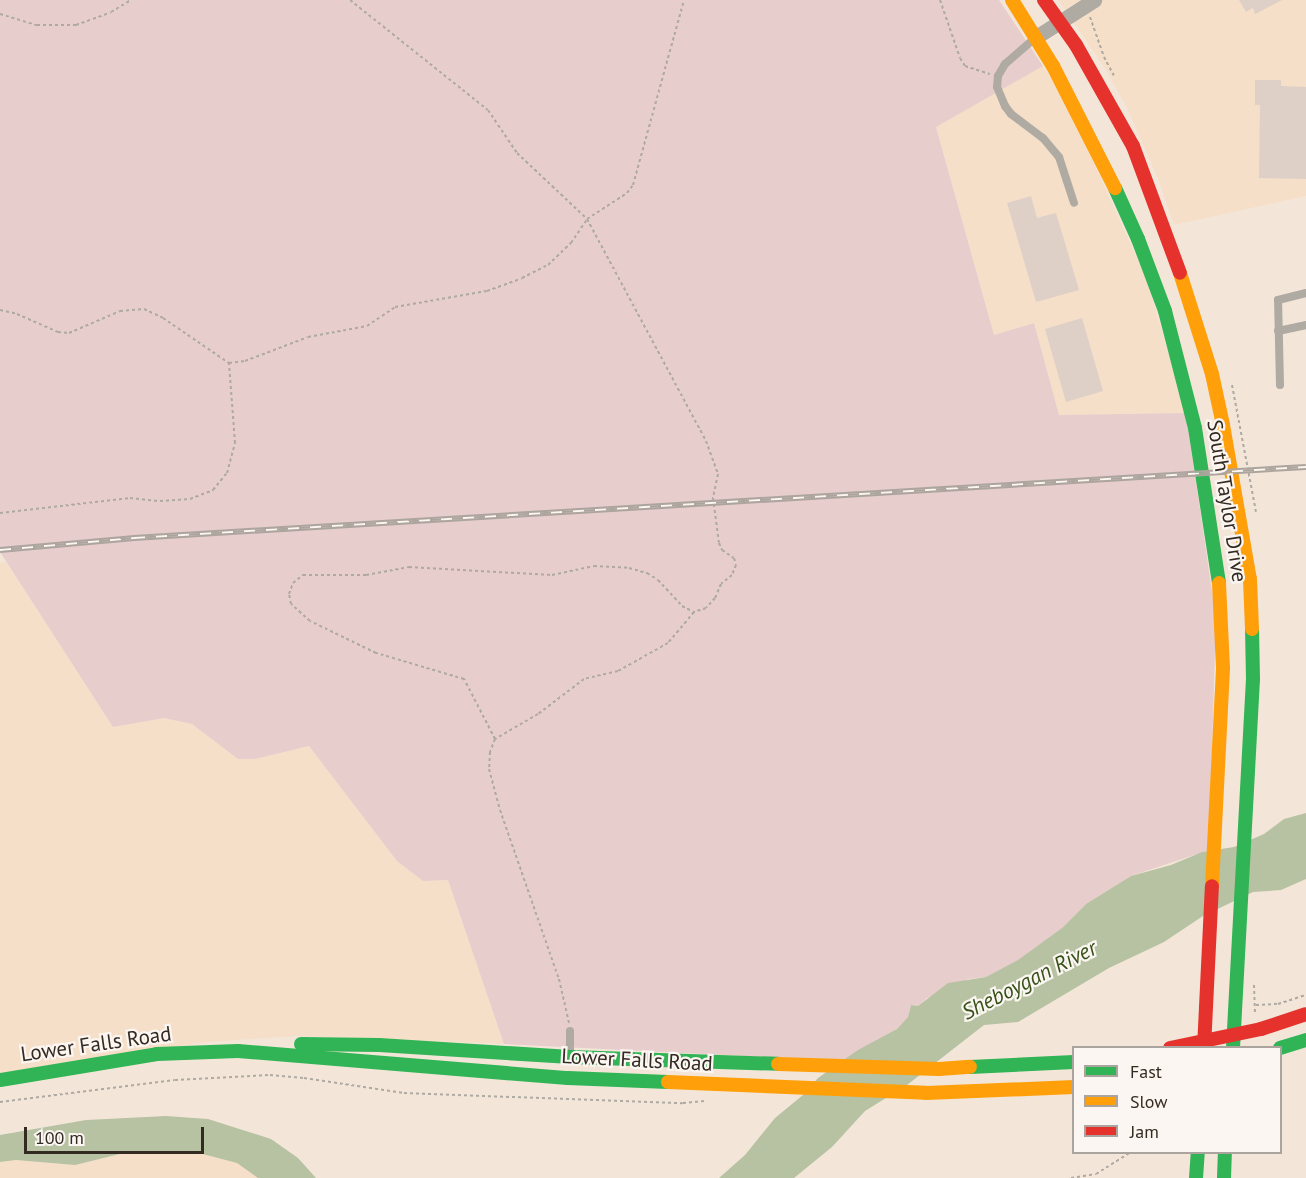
<!DOCTYPE html>
<style>
body{margin:0}
#map{position:relative;width:1306px;height:1178px;overflow:hidden;background:#f3e6d9;font-family:"PT Sans",sans-serif}
div>[style]{position:absolute}
[style*='--x']{left:calc(var(--x)*1px);top:calc(var(--y)*1px);width:calc(var(--w)*1px);rotate:calc(var(--a)*1deg)}
.built>*{inset:0;background:#f5dfc9}
.green>*{inset:0;background:#e7cdcc}
.water>*{inset:0;background:#b7c2a2}
.building>*{inset:0;background:#decfc7}
.path>*{height:2px;margin-top:-1px;transform-origin:0;background:repeating-linear-gradient(90deg,#aea9a1 0 3px,transparent 0 6px)}
.lane>*{height:8px;margin:-4px;padding:0 4px;transform-origin:4px;border-radius:4px;background:#afaaa2}
.street>*{height:15px;margin:-7.5px;padding:0 7.5px;transform-origin:7.5px;border-radius:7.5px;background:#afaaa2}
.fast>*{height:14px;margin:-7px;padding:0 7px;transform-origin:7px;border-radius:7px;background:#30b455}
.slow>*{height:14px;margin:-7px;padding:0 7px;transform-origin:7px;border-radius:7px;background:#ff9f0a}
.jam>*{height:14px;margin:-7px;padding:0 7px;transform-origin:7px;border-radius:7px;background:#e5322d}
.rail>*{height:6px;margin-top:-3px;transform-origin:0;background:repeating-linear-gradient(90deg,#fbf6f2 0 11px,#aca59d 0 22px);box-sizing:border-box;border-block:2px solid #aca59d}
span{translate:-50% -50%;white-space:nowrap;text-align:center;line-height:1.15;-webkit-text-stroke:4.5px #fbf6f2;paint-order:stroke}
.street-label{font-size:21px;color:#332a21}
.water-label{font-size:22px;color:#355117;font-style:italic}
.legend{position:absolute;left:1072px;top:1046px;width:210px;height:108px;box-sizing:border-box;background:#fbf6f2;border:2px solid #aba49e;margin:0;padding:8px 10px;list-style:none;font-size:18px;color:#332a21}
.legend li{display:flex;align-items:center;gap:12px;height:30px}
.legend b{width:30px;border:2px solid #aba49e}
.scale{position:absolute;left:24px;top:1127px;width:180px;height:27px;box-sizing:border-box;border:3px solid #332a21;border-top:0;padding-left:8px;font-size:18px;line-height:21px;white-space:nowrap;color:#332a21;-webkit-text-stroke:4px #fbf6f2;paint-order:stroke}
</style>
<div id="map">
<div class="built">
<i style="clip-path:polygon(1058px 0,1306px 0,1306px 196px,1174px 225px,1158px 179px,1127px 108px,1104px 67px)"></i>
<i style="clip-path:polygon(1043px 66px,1068px 106px,1147px 280px,1186px 413px,1059px 415px,1034px 323px,994px 335px,936px 126px)"></i>
<i style="clip-path:polygon(6px 562px,113px 727px,164px 718px,192px 724px,238px 759px,255px 759px,309px 746px,397px 861px,423px 881px,448px 880px,504px 1044px,298px 1036px,209px 1042px,0 1073px,0 563px)"></i>
<i style="clip-path:polygon(132px 1151px,199px 1153px,238px 1163px,258px 1178px,0 1178px,0 1162px,16px 1160px,75px 1165px)"></i>
</div>
<div class="green">
<i style="clip-path:polygon(0 0,999px 0,1043px 66px,936px 127px,994px 335px,1034px 323px,1059px 415px,1186px 413px,1216px 619px,1209px 850px,1131px 876px,1086px 904px,1062px 928px,1019px 960px,986px 977px,968px 979px,927px 998px,918px 1006px,911px 1005px,908px 1017px,897px 1029px,843px 1061px,504px 1044px,448px 880px,423px 881px,397px 861px,309px 746px,255px 759px,238px 759px,192px 724px,164px 718px,113px 727px,0 552px)"></i>
</div>
<div class="water">
<i style="clip-path:polygon(1306px 813px,1306px 879px,1281px 890px,1253px 892px,1203px 916px,1164px 942px,1109px 968px,1018px 1022px,984px 1025px,907px 1085px,865px 1111px,832px 1147px,794px 1178px,719px 1178px,745px 1155px,775px 1118px,803px 1095px,818px 1078px,858px 1050px,897px 1029px,908px 1017px,911px 1005px,918px 1006px,948px 983px,986px 977px,1018px 960px,1062px 928px,1086px 904px,1131px 876px,1171px 865px,1202px 852px,1234px 847px,1264px 834px,1284px 819px)"></i>
<i style="clip-path:polygon(166px 1116px,208px 1119px,271px 1139px,298px 1158px,316px 1178px,258px 1178px,237px 1163px,199px 1153px,132px 1151px,75px 1165px,16px 1160px,0 1162px,0 1135px,86px 1120px)"></i>
</div>
<div class="building">
<i style="clip-path:polygon(1239px 0,1282px 0,1255px 14px,1253px 8px,1246px 12px)"></i>
<i style="clip-path:polygon(1255px 80px,1281px 80px,1281px 86px,1306px 87px,1306px 179px,1259px 178px,1260px 105px,1255px 105px)"></i>
<i style="clip-path:polygon(1031px 196px,1037px 218px,1056px 213px,1079px 290px,1036px 302px,1007px 203px)"></i>
<i style="clip-path:polygon(1082px 318px,1103px 391px,1066px 402px,1045px 329px)"></i>
</div>
<div class="path">
<i style="--x:350;--y:0;--w:176;--a:38.6"></i>
<i style="--x:488;--y:110;--w:52;--a:56"></i>
<i style="--x:517;--y:153;--w:96;--a:43.3"></i>
<i style="--x:587;--y:219;--w:252;--a:61.8"></i>
<i style="--x:706;--y:441;--w:35;--a:70"></i>
<i style="--x:718;--y:474;--w:25;--a:102"></i>
<i style="--x:713;--y:498;--w:45;--a:82.4"></i>
<i style="--x:719;--y:543;--w:8;--a:67"></i>
<i style="--x:722;--y:550;--w:14;--a:34"></i>
<i style="--x:734;--y:558;--w:7;--a:74"></i>
<i style="--x:736;--y:565;--w:11;--a:112"></i>
<i style="--x:732;--y:575;--w:14;--a:141"></i>
<i style="--x:721;--y:584;--w:15;--a:113"></i>
<i style="--x:715;--y:598;--w:13;--a:132"></i>
<i style="--x:706;--y:608;--w:13;--a:162"></i>
<i style="--x:694;--y:612;--w:40;--a:130"></i>
<i style="--x:668;--y:643;--w:57;--a:150.8"></i>
<i style="--x:618;--y:671;--w:35;--a:167"></i>
<i style="--x:584;--y:679;--w:58;--a:142.7"></i>
<i style="--x:538;--y:714;--w:50;--a:149.8"></i>
<i style="--x:495;--y:739;--w:68;--a:-117.3"></i>
<i style="--x:464;--y:679;--w:92;--a:-163.5"></i>
<i style="--x:376;--y:653;--w:73;--a:-154.1"></i>
<i style="--x:310;--y:621;--w:25;--a:-138"></i>
<i style="--x:291;--y:604;--w:10;--a:-101"></i>
<i style="--x:289;--y:594;--w:12;--a:-70"></i>
<i style="--x:293;--y:583;--w:13;--a:-39"></i>
<i style="--x:303;--y:575;--w:63;--a:0"></i>
<i style="--x:366;--y:575;--w:44;--a:-10.5"></i>
<i style="--x:409;--y:567;--w:143;--a:3.2"></i>
<i style="--x:552;--y:575;--w:43;--a:-12.1"></i>
<i style="--x:594;--y:566;--w:35;--a:3"></i>
<i style="--x:629;--y:568;--w:19;--a:16"></i>
<i style="--x:647;--y:573;--w:13;--a:32"></i>
<i style="--x:658;--y:580;--w:35;--a:47"></i>
<i style="--x:682;--y:606;--w:13;--a:27"></i>
<i style="--x:940;--y:0;--w:61;--a:71"></i>
<i style="--x:960;--y:58;--w:9;--a:58"></i>
<i style="--x:965;--y:66;--w:26;--a:18"></i>
<i style="--x:0;--y:14;--w:39;--a:17"></i>
<i style="--x:37;--y:25;--w:39;--a:0"></i>
<i style="--x:76;--y:25;--w:37;--a:-20"></i>
<i style="--x:111;--y:12;--w:23;--a:-31"></i>
<i style="--x:1090;--y:17;--w:42;--a:70.7"></i>
<i style="--x:1104;--y:57;--w:21;--a:62"></i>
<i style="--x:0;--y:310;--w:17;--a:13"></i>
<i style="--x:17;--y:314;--w:45;--a:23.7"></i>
<i style="--x:58;--y:332;--w:11;--a:5"></i>
<i style="--x:69;--y:333;--w:56;--a:-23.3"></i>
<i style="--x:120;--y:311;--w:24;--a:-5"></i>
<i style="--x:144;--y:309;--w:21;--a:25"></i>
<i style="--x:163;--y:318;--w:80;--a:34.3"></i>
<i style="--x:229;--y:363;--w:16;--a:-7"></i>
<i style="--x:245;--y:361;--w:67;--a:-20.9"></i>
<i style="--x:308;--y:337;--w:60;--a:-10.6"></i>
<i style="--x:367;--y:326;--w:34;--a:-34"></i>
<i style="--x:395;--y:307;--w:93;--a:-9.9"></i>
<i style="--x:487;--y:291;--w:37;--a:-20"></i>
<i style="--x:522;--y:278;--w:29;--a:-27"></i>
<i style="--x:548;--y:265;--w:32;--a:-44"></i>
<i style="--x:571;--y:243;--w:29;--a:-56"></i>
<i style="--x:587;--y:219;--w:48;--a:-33"></i>
<i style="--x:627;--y:193;--w:10;--a:-53"></i>
<i style="--x:633;--y:185;--w:192;--a:-74.6"></i>
<i style="--x:1232;--y:385;--w:129;--a:79.3"></i>
<i style="--x:0;--y:513;--w:131;--a:-6.6"></i>
<i style="--x:130;--y:498;--w:30;--a:6"></i>
<i style="--x:160;--y:501;--w:30;--a:-4"></i>
<i style="--x:190;--y:499;--w:25;--a:-21"></i>
<i style="--x:213;--y:490;--w:22;--a:-51"></i>
<i style="--x:227;--y:473;--w:31;--a:-75"></i>
<i style="--x:235;--y:443;--w:80;--a:-94.3"></i>
<i style="--x:495;--y:739;--w:14;--a:111"></i>
<i style="--x:490;--y:752;--w:17;--a:93"></i>
<i style="--x:489;--y:769;--w:42;--a:75"></i>
<i style="--x:500;--y:810;--w:179;--a:70.8"></i>
<i style="--x:559;--y:979;--w:45;--a:77.2"></i>
<i style="--x:1254;--y:985;--w:27;--a:88"></i>
<i style="--x:1256;--y:1005;--w:22;--a:-3"></i>
<i style="--x:1278;--y:1004;--w:29;--a:-18"></i>
<i style="--x:0;--y:1102;--w:176;--a:-7.2"></i>
<i style="--x:175;--y:1080;--w:95;--a:-3"></i>
<i style="--x:270;--y:1075;--w:34;--a:5"></i>
<i style="--x:304;--y:1078;--w:101;--a:8.5"></i>
<i style="--x:404;--y:1093;--w:279;--a:2.1"></i>
<i style="--x:683;--y:1103;--w:22;--a:-5"></i>
<i style="--x:1071;--y:1178;--w:25;--a:-9"></i>
<i style="--x:1096;--y:1174;--w:41;--a:-32.2"></i>
</div>
<div class="lane">
<i style="--x:1035;--y:38;--w:40;--a:139"></i>
<i style="--x:1005;--y:64;--w:14;--a:120"></i>
<i style="--x:998;--y:76;--w:11;--a:95"></i>
<i style="--x:997;--y:87;--w:21;--a:67"></i>
<i style="--x:1005;--y:106;--w:10;--a:53"></i>
<i style="--x:1011;--y:114;--w:40;--a:37"></i>
<i style="--x:1043;--y:138;--w:25;--a:50"></i>
<i style="--x:1059;--y:157;--w:48;--a:71.9"></i>
<i style="--x:1278;--y:331;--w:29;--a:-12"></i>
<i style="--x:1280;--y:385;--w:85;--a:-91.3"></i>
<i style="--x:1278;--y:300;--w:29;--a:-14"></i>
<i style="--x:570;--y:1031;--w:25;--a:90"></i>
</div>
<div class="street">
<i style="--x:1036;--y:37;--w:69;--a:-32.5"></i>
</div>
<div class="fast">
<i style="--x:1115;--y:188;--w:56;--a:65.7"></i>
<i style="--x:1138;--y:239;--w:77;--a:69.4"></i>
<i style="--x:1165;--y:311;--w:121;--a:75.6"></i>
<i style="--x:1195;--y:428;--w:157;--a:81.2"></i>
<i style="--x:301;--y:1044;--w:78;--a:0.7"></i>
<i style="--x:379;--y:1045;--w:192;--a:3.6"></i>
<i style="--x:571;--y:1057;--w:207;--a:1.9"></i>
<i style="--x:1233;--y:1048;--w:370;--a:-86.9"></i>
<i style="--x:1253;--y:679;--w:50;--a:-91.1"></i>
<i style="--x:1280;--y:1048;--w:27;--a:-17"></i>
<i style="--x:970;--y:1067;--w:104;--a:-2.8"></i>
<i style="--x:0;--y:1080;--w:159;--a:-9.4"></i>
<i style="--x:157;--y:1054;--w:81;--a:-2.1"></i>
<i style="--x:238;--y:1051;--w:331;--a:4.7"></i>
<i style="--x:568;--y:1078;--w:100;--a:2.3"></i>
<i style="--x:1196;--y:1178;--w:26;--a:-86"></i>
<i style="--x:1224;--y:1178;--w:26;--a:-88"></i>
</div>
<div class="slow">
<i style="--x:1012;--y:0;--w:78;--a:58.2"></i>
<i style="--x:1053;--y:66;--w:137;--a:63.1"></i>
<i style="--x:1180;--y:273;--w:106;--a:72.4"></i>
<i style="--x:1212;--y:374;--w:52;--a:77.8"></i>
<i style="--x:1223;--y:425;--w:156;--a:80.1"></i>
<i style="--x:1250;--y:579;--w:50;--a:87.7"></i>
<i style="--x:1212;--y:886;--w:218;--a:-87.1"></i>
<i style="--x:1223;--y:668;--w:85;--a:-92.7"></i>
<i style="--x:778;--y:1064;--w:161;--a:1.8"></i>
<i style="--x:939;--y:1069;--w:31;--a:-4"></i>
<i style="--x:668;--y:1082;--w:258;--a:2.4"></i>
<i style="--x:926;--y:1093;--w:148;--a:-2.3"></i>
</div>
<div class="jam">
<i style="--x:1044;--y:0;--w:55;--a:54.6"></i>
<i style="--x:1076;--y:45;--w:116;--a:60.6"></i>
<i style="--x:1133;--y:146;--w:135;--a:69.7"></i>
<i style="--x:1170;--y:1048;--w:93;--a:-11.8"></i>
<i style="--x:1261;--y:1029;--w:47;--a:-18.4"></i>
<i style="--x:1204;--y:1048;--w:162;--a:-87.2"></i>
</div>
<div class="rail">
<i style="--x:0;--y:550;--w:135;--a:-5.1"></i>
<i style="--x:134;--y:538;--w:1174;--a:-3.47"></i>
</div>
<div class="street-label">
<span style="left:1227px;top:501px;rotate:81deg">South Taylor Drive</span>
<span style="left:96px;top:1044px;rotate:-8deg">Lower Falls Road</span>
<span style="left:637px;top:1060px;rotate:3deg">Lower Falls Road</span>
</div>
<div class="water-label">
<span style="left:1029px;top:980px;rotate:-27deg">Sheboygan River</span>
</div>
<ul class="legend">
<li><b style="height:8px;background:#30b455"></b>Fast</li>
<li><b style="height:8px;background:#ff9f0a"></b>Slow</li>
<li><b style="height:8px;background:#e5322d"></b>Jam</li>
</ul>
<div class="scale">100 m</div>
</div>
